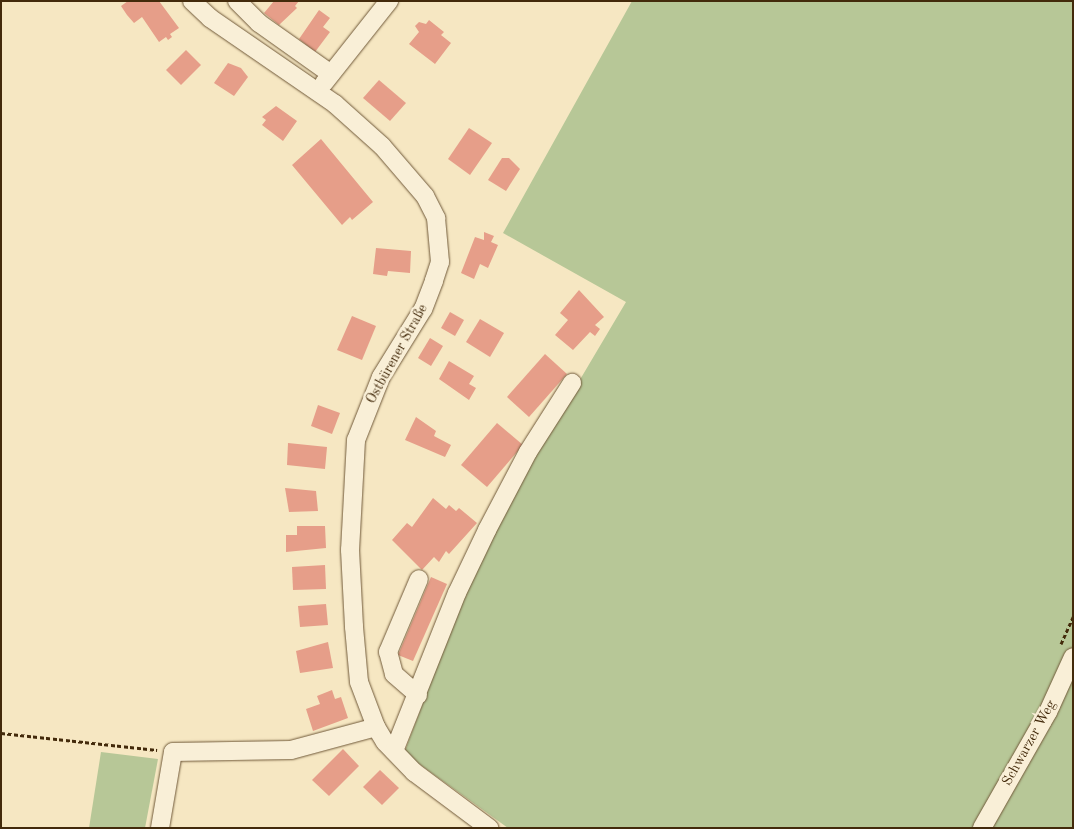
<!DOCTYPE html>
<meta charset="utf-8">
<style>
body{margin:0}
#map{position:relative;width:1074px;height:829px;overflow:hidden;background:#f6e7c2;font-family:"Old Standard TT",serif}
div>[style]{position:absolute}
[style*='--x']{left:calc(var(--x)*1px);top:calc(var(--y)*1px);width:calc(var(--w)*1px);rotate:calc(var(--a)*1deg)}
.green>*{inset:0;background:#b7c797}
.building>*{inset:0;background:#e69e89}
.path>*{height:3px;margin-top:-1.5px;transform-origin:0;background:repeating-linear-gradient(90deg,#432a0b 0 4px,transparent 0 6.5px)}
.roads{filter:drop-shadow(0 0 1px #705939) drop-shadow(0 0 1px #705939)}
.minor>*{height:18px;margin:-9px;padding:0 9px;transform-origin:9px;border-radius:9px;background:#f9efd7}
span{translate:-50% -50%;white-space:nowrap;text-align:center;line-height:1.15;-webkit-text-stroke:5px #f9efd7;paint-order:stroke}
.street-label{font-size:14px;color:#432a0b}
.frame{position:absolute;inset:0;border:2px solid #432a0b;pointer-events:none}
</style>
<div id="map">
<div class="green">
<i style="clip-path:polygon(632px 1px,1073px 1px,1073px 828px,508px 828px,404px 753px,459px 608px,511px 496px,626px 302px,503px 233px)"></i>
<i style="clip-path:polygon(101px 752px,158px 759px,145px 828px,89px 828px)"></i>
</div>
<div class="building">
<i style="clip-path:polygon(128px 1px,159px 1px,179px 28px,170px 34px,172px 37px,168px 40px,166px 37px,159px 42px,142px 17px,134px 23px,127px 15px,121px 6px)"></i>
<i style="clip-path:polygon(274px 1px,299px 1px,295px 6px,297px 8px,279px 25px,264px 13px)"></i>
<i style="clip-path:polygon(319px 10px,330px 18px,323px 27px,330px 32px,315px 52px,299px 39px)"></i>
<i style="clip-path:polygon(429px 20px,444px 32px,441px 35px,451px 43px,435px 64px,409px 44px,419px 32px,415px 26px,419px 22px,426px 24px)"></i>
<i style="clip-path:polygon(186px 50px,201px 65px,181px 85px,166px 70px)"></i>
<i style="clip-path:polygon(228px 63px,241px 68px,248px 77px,234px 96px,214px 83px)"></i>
<i style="clip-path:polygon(379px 80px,406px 103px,390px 121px,363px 98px)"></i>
<i style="clip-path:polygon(276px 106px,297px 121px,283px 141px,262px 125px,266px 120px,262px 117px)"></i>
<i style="clip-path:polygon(469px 128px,492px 143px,470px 175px,448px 159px)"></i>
<i style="clip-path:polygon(321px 139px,373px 202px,352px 220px,350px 217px,342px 225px,292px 165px)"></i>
<i style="clip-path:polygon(502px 158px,509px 158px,520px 169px,506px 191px,488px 180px)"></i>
<i style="clip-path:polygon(484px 232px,494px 236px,491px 242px,498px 245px,488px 268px,480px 264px,474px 279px,461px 273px,475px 237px,484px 240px)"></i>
<i style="clip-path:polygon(376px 248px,411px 251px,410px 273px,388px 271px,387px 276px,373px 274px)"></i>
<i style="clip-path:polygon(579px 290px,604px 317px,595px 325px,600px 329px,595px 336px,590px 332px,573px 350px,555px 335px,568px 320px,560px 313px)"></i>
<i style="clip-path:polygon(450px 312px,464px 320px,455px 336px,441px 328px)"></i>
<i style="clip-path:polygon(352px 316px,376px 326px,362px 360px,337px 350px)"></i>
<i style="clip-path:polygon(480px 319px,504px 333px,490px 357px,466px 342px)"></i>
<i style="clip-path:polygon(430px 338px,443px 346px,431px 366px,418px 358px)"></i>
<i style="clip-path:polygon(545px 354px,567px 374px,529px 417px,507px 397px)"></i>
<i style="clip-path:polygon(449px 361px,474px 376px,469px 384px,476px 388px,469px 400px,439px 379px)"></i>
<i style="clip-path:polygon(318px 405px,340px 413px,332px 434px,311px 426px)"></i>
<i style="clip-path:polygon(416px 417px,436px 431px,434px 436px,451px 445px,445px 457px,405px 440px)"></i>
<i style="clip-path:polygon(497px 423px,523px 445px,487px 487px,461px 465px)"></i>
<i style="clip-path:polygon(288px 443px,327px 447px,325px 469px,287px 465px)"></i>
<i style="clip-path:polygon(285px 488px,316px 491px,318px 511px,289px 512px)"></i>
<i style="clip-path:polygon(433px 498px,446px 509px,449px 505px,456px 511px,459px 508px,477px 523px,449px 554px,446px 551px,439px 562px,434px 557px,422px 570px,392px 540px,407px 523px,412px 527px)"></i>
<i style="clip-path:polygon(297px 526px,325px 526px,326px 548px,286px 552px,286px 535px,297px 535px)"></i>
<i style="clip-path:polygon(325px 565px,326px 589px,293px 590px,292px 567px)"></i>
<i style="clip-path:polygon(431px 577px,447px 584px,413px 661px,398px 655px)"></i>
<i style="clip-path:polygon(326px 604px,328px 625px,300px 627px,298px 606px)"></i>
<i style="clip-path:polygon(328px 642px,333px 668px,300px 673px,296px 651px)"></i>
<i style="clip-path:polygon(332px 690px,335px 699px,341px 697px,348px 718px,313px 731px,306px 709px,320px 704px,317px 696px)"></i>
<i style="clip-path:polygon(343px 749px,359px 766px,329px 796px,312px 780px)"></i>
<i style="clip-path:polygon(380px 770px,399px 788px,382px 805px,363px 787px)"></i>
</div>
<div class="path">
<i style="--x:1061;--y:644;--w:30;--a:-66"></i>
<i style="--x:1;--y:733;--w:157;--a:6.2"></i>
</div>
<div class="roads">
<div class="minor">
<i style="--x:192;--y:1;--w:25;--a:43"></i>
<i style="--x:210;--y:18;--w:152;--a:34.5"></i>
<i style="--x:335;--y:104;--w:63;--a:41.8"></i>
<i style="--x:382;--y:146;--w:66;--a:49.3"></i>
<i style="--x:425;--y:196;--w:25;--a:63"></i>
<i style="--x:436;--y:218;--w:44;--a:84.8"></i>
<i style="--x:440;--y:262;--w:20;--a:108"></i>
<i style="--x:434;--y:281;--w:30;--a:111"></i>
<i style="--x:423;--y:309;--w:80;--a:121.7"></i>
<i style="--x:381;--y:377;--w:68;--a:111.6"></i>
<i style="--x:356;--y:440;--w:110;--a:93.1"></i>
<i style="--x:350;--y:550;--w:77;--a:87"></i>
<i style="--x:354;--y:627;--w:55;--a:84.8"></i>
<i style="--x:359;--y:682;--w:48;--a:69.3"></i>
<i style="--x:376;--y:727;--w:17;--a:59"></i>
<i style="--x:385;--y:742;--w:42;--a:46"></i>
<i style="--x:414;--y:772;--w:94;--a:36.7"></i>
<i style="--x:237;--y:1;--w:31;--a:45"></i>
<i style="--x:259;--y:23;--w:88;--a:35.3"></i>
<i style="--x:324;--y:83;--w:105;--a:-51.6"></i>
<i style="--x:418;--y:695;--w:32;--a:-139"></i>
<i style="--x:394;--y:674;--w:23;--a:-105"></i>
<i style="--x:388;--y:652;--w:79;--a:-67"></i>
<i style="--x:394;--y:751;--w:170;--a:-68.3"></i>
<i style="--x:457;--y:593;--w:70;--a:-64.5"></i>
<i style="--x:487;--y:530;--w:88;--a:-62.3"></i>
<i style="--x:528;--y:452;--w:82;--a:-57.5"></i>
<i style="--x:160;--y:828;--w:77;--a:-80.3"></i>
<i style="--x:173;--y:752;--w:118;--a:-1"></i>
<i style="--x:291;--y:750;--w:88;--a:-15.1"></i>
<i style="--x:982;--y:828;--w:133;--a:-60.4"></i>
<i style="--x:1048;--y:712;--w:60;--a:-65.6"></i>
</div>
</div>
<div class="street-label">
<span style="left:397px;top:354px;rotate:-61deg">Ostbürener Straße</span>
<span style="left:1029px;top:743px;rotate:-61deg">Schwarzer Weg</span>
</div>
<div class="frame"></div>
</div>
